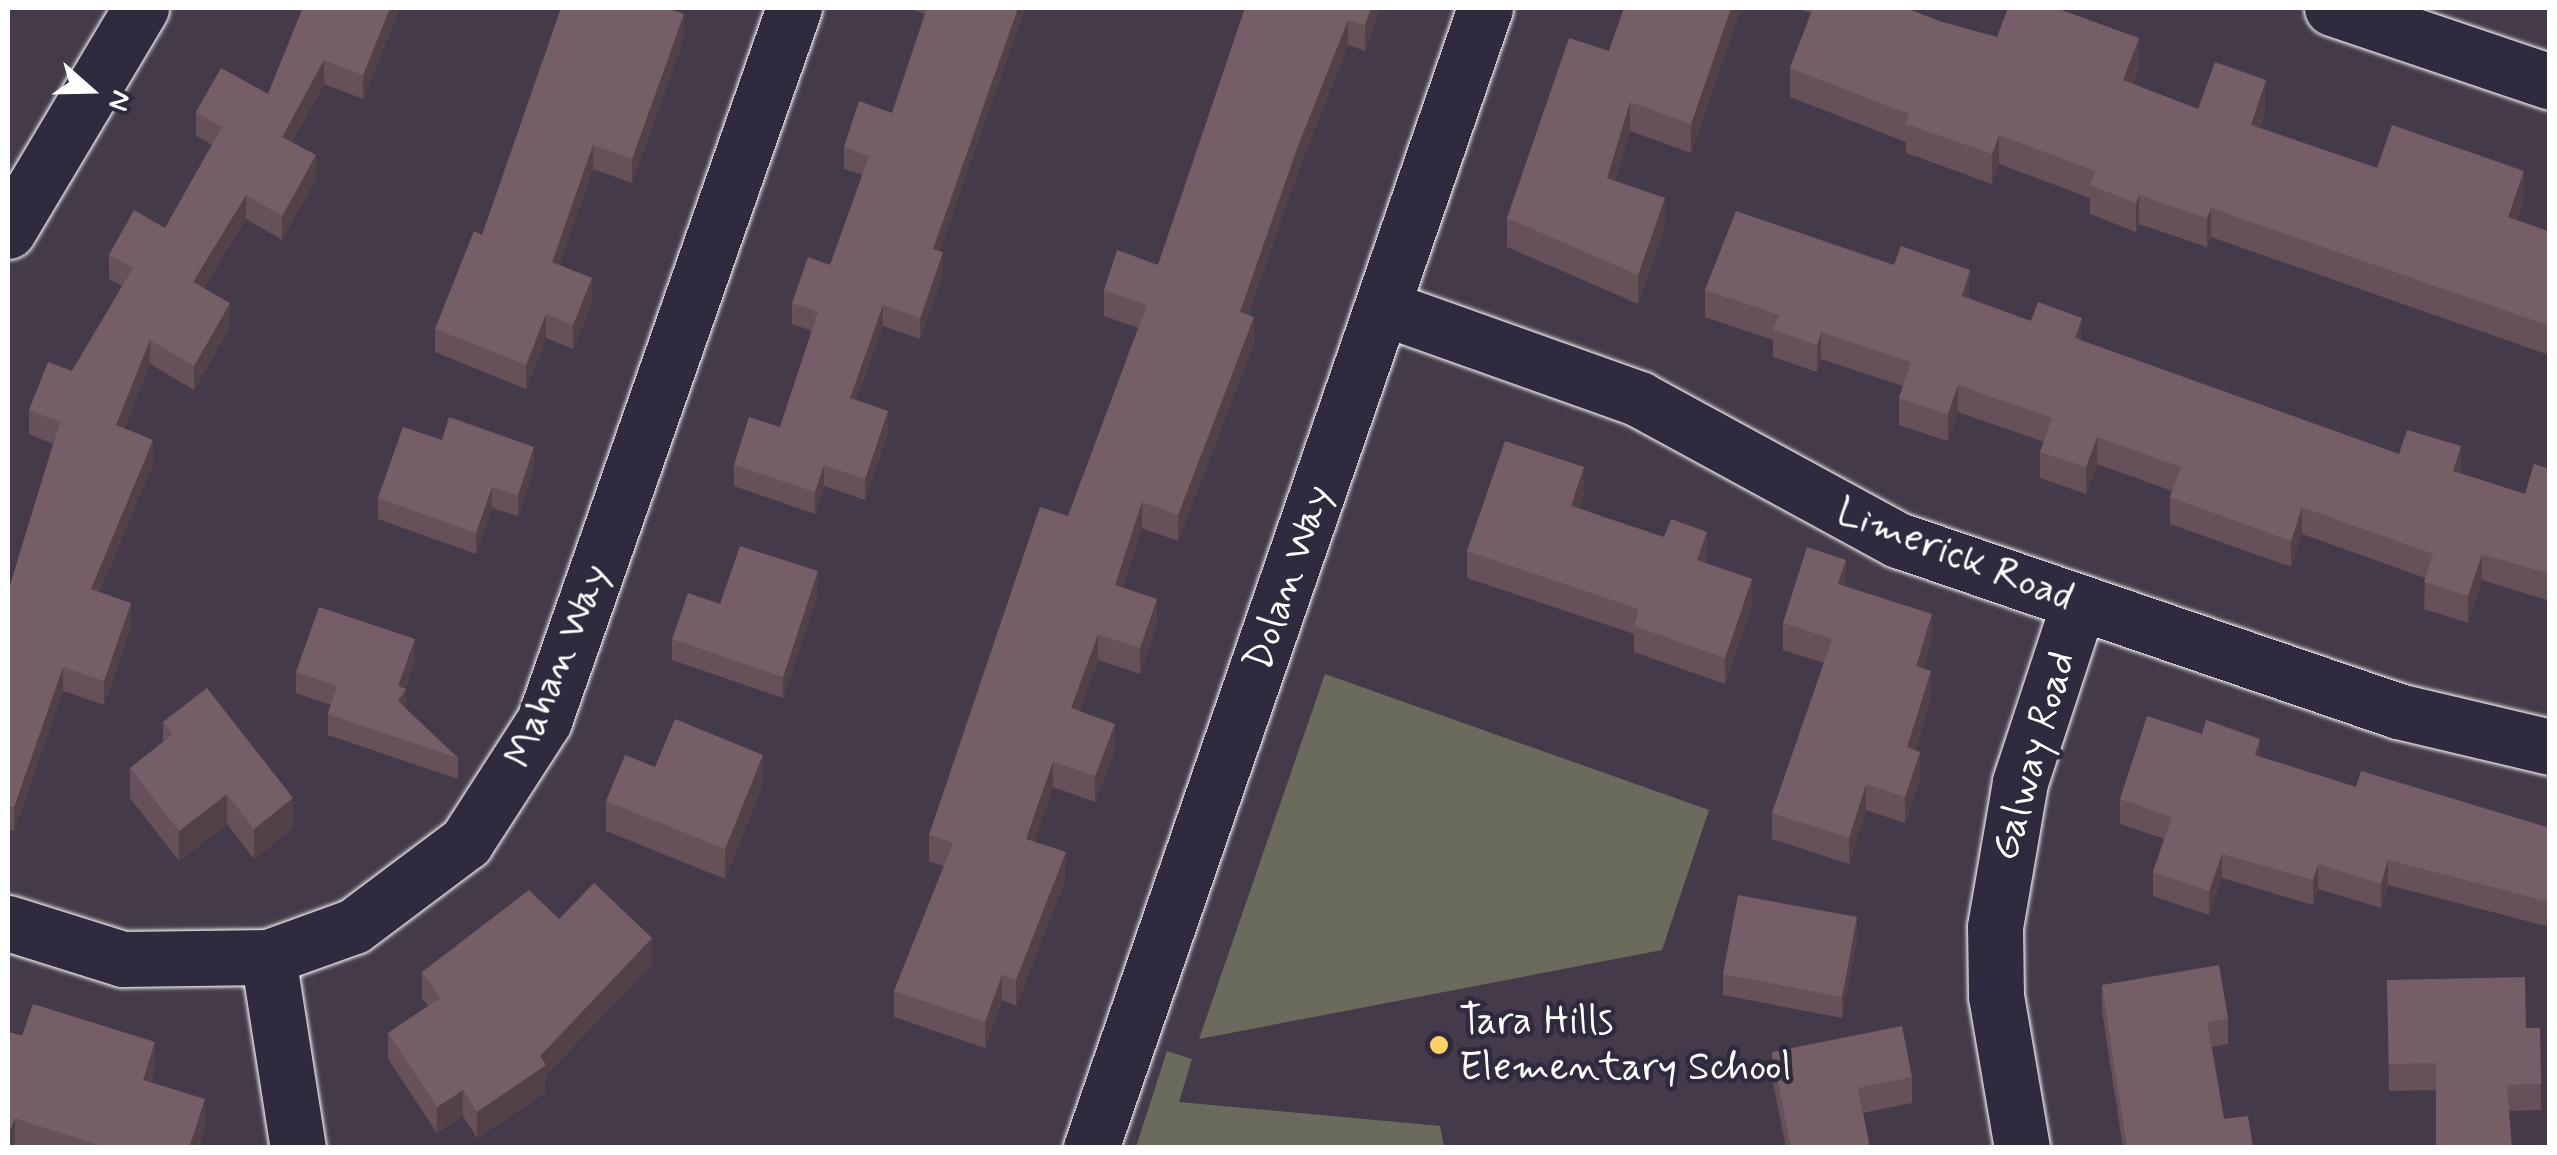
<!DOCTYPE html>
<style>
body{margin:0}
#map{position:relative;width:2557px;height:1155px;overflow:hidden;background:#443a49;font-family:Mynerve,sans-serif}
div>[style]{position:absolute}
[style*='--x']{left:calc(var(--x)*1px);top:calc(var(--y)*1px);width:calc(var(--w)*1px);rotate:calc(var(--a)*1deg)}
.green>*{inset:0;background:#6a6b5c}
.roads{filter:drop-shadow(0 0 2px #fff) drop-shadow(0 0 2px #fff)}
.minor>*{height:55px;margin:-27.5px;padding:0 27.5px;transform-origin:27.5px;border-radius:27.5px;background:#2f2a3d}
.tertiary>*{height:55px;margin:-27.5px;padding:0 27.5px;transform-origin:27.5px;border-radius:27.5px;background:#2f2a3d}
.wall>*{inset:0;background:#655157}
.shaded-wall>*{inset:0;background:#524247}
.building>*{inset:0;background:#755e65}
.dots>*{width:28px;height:28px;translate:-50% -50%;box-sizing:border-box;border:5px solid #2f2a3d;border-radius:50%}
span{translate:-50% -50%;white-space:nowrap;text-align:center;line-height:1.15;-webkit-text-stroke:9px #2f2a3d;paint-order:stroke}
.street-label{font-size:40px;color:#fff}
.poi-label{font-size:40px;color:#fff}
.left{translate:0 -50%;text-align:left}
.frame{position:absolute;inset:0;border:10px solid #fff;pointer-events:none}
.north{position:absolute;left:40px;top:40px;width:100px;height:100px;-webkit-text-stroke:8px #2f2a3d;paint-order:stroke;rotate:110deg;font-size:28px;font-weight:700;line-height:40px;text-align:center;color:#fff}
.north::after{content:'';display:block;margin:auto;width:35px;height:45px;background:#fff;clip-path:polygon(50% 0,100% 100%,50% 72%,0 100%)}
</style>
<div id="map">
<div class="green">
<i style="clip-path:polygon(1325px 674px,1709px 810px,1662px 950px,1199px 1039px)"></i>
<i style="clip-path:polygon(1167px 1051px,1192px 1059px,1179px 1102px,1440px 1126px,1444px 1147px,1136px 1147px)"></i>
</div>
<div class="roads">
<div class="minor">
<i style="--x:1384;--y:308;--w:271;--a:19.6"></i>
<i style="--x:1639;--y:399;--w:295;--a:28.6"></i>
<i style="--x:1898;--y:540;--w:528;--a:18.88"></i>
<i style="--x:2398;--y:711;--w:156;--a:13.3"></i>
<i style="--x:8;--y:923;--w:121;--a:17.4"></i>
<i style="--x:123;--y:959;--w:145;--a:-0.8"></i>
<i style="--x:268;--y:957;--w:91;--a:-19.8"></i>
<i style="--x:354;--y:926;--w:140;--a:-36.9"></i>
<i style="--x:466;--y:842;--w:144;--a:-57.2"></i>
<i style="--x:544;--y:721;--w:756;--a:-70.68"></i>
<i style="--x:268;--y:957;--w:193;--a:81.1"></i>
<i style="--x:1091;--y:1148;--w:1206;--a:-70.93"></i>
<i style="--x:2022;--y:1148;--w:154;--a:-99.7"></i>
<i style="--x:1996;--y:996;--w:69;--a:-90.8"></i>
<i style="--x:1995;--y:927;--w:147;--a:-80.2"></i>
<i style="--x:2020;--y:782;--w:188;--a:-71.8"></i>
</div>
<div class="tertiary">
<i style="--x:2332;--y:8;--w:230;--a:18.7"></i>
<i style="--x:8;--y:231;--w:260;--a:-59.2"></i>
</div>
</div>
<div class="wall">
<i style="clip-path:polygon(298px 8px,400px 8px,363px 99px,324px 84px,292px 142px,316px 179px,282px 240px,246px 219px,204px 288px,230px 327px,194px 390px,150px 364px,124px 428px,153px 464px,99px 592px,131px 627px,104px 705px,63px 691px,14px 831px,8px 829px,8px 592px,53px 444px,29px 434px,29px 410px,72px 371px,122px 286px,109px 279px,109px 255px,165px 228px,212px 145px,196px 136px,196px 112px,268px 94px,302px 9px)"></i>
<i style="clip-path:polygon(908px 8px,1025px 8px,939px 251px,943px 274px,920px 339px,883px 326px,856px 400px,888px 433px,865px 500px,824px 486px,815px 514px,734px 486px,734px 465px,780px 427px,812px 331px,792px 324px,792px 303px,830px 265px,863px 175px,844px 169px,844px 147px,892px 113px,925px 14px)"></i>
<i style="clip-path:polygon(1245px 8px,1380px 8px,1365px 51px,1348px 45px,1296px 177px,1248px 315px,1254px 343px,1178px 541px,1142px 528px,1122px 588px,1157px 625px,1140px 674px,1098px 660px,1079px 711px,1115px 750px,1095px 802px,1053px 787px,1034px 842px,1066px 878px,1016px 1006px,1002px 1000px,985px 1048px,894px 1017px,894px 991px,944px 866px,929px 861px,929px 835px,1068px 516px,1138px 328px,1104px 316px,1104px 290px,1158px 265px)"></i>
<i style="clip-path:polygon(1624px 8px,1741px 8px,1691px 153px,1630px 131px,1615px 181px,1665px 227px,1638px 304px,1507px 247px,1507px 218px,1609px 51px)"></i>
<i style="clip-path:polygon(1795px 8px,1905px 8px,1942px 22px,1997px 37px,2139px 67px,2132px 84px,2198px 109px,2266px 109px,2260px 128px,2377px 168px,2524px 200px,2517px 220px,2550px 232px,2550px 377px,2549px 355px,2211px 237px,2207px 247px,2139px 224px,2136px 232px,2090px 214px,2090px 198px,1999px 164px,1992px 184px,1906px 153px,1906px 142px,1790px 97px,1790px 68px,1811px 13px)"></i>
<i style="clip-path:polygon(684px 38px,632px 183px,593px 169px,559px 265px,592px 302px,573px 349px,546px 338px,526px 389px,435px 352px,435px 329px)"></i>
<i style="clip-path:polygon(1705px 290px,1970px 297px,1970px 299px,2082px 341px,2399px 454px,2525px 494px,2550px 469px,2550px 601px,2482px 580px,2468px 623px,2424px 609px,2425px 578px,2302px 534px,2291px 567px,2170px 524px,2170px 497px,2172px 491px,2097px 464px,2086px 494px,2040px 478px,2040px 452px,2044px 442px,1958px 412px,1948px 441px,1899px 425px,1899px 398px,1903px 386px,1821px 359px,1817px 372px,1773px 357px,1773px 340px,1705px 317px)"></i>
<i style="clip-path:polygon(442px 440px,534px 468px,518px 516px,492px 508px,476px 554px,378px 519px,378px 498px)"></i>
<i style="clip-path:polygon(1584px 494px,1579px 508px,1707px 558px,1705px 563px,1752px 606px,1725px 684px,1634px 652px,1634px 634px,1467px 578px,1467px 551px)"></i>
<i style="clip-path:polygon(1846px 586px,1932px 640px,1923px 668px,1931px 697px,1915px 750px,1920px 778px,1905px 823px,1866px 810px,1849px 864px,1772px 839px,1772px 813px,1824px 663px,1783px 650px,1783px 623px)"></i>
<i style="clip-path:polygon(818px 593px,783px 698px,672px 660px,672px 639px,720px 604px)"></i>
<i style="clip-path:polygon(415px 660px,405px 689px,406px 709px,458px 758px,458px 779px,328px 735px,328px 714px,331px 705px,296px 693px,296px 672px)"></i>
<i style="clip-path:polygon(163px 722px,293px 828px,254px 859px,227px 824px,179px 861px,130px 798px,130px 768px,163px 742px)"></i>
<i style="clip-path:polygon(2260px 757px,2356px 787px,2550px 828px,2550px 927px,2388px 885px,2381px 908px,2318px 889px,2313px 905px,2222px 878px,2209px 915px,2153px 896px,2153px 872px,2164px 839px,2120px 824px,2120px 799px)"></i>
<i style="clip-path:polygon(655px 767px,763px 784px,725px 879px,606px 831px,606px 801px)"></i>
<i style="clip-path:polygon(559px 919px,652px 964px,546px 1075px,546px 1092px,477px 1138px,463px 1116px,437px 1133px,388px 1059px,388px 1033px,428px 1006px,422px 998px,422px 972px)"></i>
<i style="clip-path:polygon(1857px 939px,1842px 1018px,1723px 995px,1723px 974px)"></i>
<i style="clip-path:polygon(2387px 980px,2526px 1028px,2540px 1028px,2541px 1110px,2509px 1111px,2436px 1090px,2389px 1091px)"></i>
<i style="clip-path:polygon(2102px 985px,2228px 1018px,2228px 1044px,2212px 1047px,2224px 1119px,2253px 1148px,2123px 1148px,2102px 1011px)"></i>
<i style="clip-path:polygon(8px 1032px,155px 1069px,151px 1082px,205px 1127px,198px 1148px,23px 1148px,15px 1145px,14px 1148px,8px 1148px)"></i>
<i style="clip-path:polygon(1772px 1052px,1912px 1077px,1912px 1103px,1863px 1113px,1870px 1148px,1786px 1148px,1772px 1078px)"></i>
</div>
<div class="shaded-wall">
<i style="clip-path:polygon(390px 8px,400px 8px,363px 99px,363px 75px)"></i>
<i style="clip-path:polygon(1018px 8px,1025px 8px,933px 270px,933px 249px)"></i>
<i style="clip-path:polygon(1371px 8px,1380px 8px,1365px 51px,1365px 25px)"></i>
<i style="clip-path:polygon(1731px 8px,1741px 8px,1691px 153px,1691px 124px)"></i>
<i style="clip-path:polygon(684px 14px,684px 38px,632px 183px,632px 159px)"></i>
<i style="clip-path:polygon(1348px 20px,1348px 45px,1296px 177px,1240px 338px,1240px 312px,1296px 151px)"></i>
<i style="clip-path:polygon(2139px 38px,2139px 67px,2123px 110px,2123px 80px)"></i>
<i style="clip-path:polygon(324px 60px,324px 84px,282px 161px,282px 137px)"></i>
<i style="clip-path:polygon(2266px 80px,2266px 109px,2251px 154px,2251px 125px)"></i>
<i style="clip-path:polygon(1630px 102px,1630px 131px,1607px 207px,1607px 178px)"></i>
<i style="clip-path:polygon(1999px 135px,1999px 164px,1992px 184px,1992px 154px)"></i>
<i style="clip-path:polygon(593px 145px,593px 169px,552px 286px,552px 262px)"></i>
<i style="clip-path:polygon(316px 155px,316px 179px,282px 240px,282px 216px)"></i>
<i style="clip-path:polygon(2524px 171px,2524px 200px,2508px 246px,2508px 217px)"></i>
<i style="clip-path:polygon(246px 195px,246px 219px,193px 306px,193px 282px)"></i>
<i style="clip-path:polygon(2139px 195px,2139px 224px,2136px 232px,2136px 203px)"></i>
<i style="clip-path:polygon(1665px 198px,1665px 227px,1638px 304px,1638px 275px)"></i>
<i style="clip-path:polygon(2211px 208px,2211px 237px,2207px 247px,2207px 218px)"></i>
<i style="clip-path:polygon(943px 252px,943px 274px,920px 339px,920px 318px)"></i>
<i style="clip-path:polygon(1970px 270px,1970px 297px,1962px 323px,1962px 296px)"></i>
<i style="clip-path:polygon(592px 278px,592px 302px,573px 349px,573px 325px)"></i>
<i style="clip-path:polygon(230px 303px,230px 327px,194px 390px,194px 366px)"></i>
<i style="clip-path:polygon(883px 305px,883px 326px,850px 419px,850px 398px)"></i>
<i style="clip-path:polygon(546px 314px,546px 338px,526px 389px,526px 365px)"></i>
<i style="clip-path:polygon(1254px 317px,1254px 343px,1178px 541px,1178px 515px)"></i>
<i style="clip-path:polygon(2082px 318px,2082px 345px,2075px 338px)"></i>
<i style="clip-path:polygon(1821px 332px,1821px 359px,1817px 372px,1817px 345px)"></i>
<i style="clip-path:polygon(150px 340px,150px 364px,116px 449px,116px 425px)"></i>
<i style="clip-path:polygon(1958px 385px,1958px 412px,1948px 441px,1948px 414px)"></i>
<i style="clip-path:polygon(888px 411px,888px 433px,865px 500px,865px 479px)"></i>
<i style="clip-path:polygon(2097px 437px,2097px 464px,2086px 494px,2086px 467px)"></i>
<i style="clip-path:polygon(153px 440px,153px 464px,91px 613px,91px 589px)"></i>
<i style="clip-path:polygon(2461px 446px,2461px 473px,2453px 471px)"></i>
<i style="clip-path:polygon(534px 447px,534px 468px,518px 516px,518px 495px)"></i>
<i style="clip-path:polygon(824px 465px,824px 486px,815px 514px,815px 492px)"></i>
<i style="clip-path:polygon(1584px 467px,1584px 494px,1571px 532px,1571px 506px)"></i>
<i style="clip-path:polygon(492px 487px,492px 508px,476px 554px,476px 533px)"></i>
<i style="clip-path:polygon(1142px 502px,1142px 528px,1115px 611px,1115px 585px)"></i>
<i style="clip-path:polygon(2302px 507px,2302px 534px,2291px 567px,2291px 541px)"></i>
<i style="clip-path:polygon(1707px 532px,1707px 558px,1697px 586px,1697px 560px)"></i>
<i style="clip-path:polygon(2482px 554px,2482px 580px,2468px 623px,2468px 596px)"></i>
<i style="clip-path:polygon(1846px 560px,1846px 586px,1838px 584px)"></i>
<i style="clip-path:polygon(818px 571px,818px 593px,783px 698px,783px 677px)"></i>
<i style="clip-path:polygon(1752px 579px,1752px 606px,1725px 684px,1725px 658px)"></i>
<i style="clip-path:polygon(1157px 599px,1157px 625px,1140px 674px,1140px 648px)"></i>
<i style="clip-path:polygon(131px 603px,131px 627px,104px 705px,104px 681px)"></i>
<i style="clip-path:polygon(1932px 614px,1932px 640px,1916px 692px,1916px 666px)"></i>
<i style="clip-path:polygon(1098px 634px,1098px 660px,1071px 734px,1071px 708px)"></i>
<i style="clip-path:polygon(415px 639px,415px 660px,403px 694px,406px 689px,406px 710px,398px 723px,398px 686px)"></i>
<i style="clip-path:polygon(63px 667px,63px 691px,14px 831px,14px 807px)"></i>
<i style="clip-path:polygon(1931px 671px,1931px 697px,1907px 774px,1907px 747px)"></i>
<i style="clip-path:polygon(1115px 724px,1115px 750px,1095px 802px,1095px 776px)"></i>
<i style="clip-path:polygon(2260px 739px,2260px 763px,2255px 755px)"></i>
<i style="clip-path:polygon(1920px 752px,1920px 778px,1905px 823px,1905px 797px)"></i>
<i style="clip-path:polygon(763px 755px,763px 784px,725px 879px,725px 849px)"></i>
<i style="clip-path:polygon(1053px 761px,1053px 787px,1026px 865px,1026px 839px)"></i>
<i style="clip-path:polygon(1866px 784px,1866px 810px,1849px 864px,1849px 838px)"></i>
<i style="clip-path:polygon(227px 794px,227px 824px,179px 861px,179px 831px)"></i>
<i style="clip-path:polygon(293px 798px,293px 828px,254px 859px,254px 829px)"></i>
<i style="clip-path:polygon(1066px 852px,1066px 878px,1016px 1006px,1016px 980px)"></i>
<i style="clip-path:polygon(2222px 854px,2222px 878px,2209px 915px,2209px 891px)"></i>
<i style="clip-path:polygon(2388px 860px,2388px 885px,2381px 908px,2381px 884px)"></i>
<i style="clip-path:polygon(2318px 864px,2318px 889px,2313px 905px,2313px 880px)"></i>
<i style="clip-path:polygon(1857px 917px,1857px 939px,1842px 1018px,1842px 997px)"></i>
<i style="clip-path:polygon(652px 938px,652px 964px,546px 1075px,546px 1092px,477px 1138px,477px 1112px,540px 1056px)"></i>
<i style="clip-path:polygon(1002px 975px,1002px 1000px,985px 1048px,985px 1022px)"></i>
<i style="clip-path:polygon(155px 1042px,155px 1069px,143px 1107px,143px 1080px)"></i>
<i style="clip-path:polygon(463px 1090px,463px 1116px,437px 1133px,437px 1107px)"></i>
<i style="clip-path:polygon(205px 1099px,205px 1127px,198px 1148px,189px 1148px)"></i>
<i style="clip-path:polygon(15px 1118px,15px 1145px,14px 1148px,9px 1148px,9px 1133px)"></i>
</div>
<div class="building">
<i style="clip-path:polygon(303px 8px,390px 8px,363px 75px,324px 60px,282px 137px,316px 155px,282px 216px,246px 195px,193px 282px,230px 303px,194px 366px,150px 340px,116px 425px,153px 440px,91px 589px,131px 603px,104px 681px,63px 667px,14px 807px,8px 805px,8px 592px,60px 422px,29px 410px,48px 362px,72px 371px,133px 268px,109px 255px,134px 210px,165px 228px,222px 127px,196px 112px,221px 68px,268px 94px)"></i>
<i style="clip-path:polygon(561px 8px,666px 8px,684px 14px,632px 159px,593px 145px,552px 262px,592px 278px,573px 325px,546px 314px,526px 365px,435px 329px,474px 231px,482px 235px)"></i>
<i style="clip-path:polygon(927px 8px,1018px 8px,933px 249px,943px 252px,920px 318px,883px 305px,850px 398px,888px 411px,865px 479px,824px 465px,815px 492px,734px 465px,749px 417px,780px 427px,818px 312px,792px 303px,808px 257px,830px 265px,869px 156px,844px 147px,859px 101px,892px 113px)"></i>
<i style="clip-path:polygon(1245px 8px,1371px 8px,1365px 25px,1348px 20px,1296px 151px,1240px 312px,1254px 317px,1178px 515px,1142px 502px,1115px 585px,1157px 599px,1140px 648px,1098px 634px,1071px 708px,1115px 724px,1095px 776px,1053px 761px,1026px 839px,1066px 852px,1016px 980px,1002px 975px,985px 1022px,894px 991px,953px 843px,929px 835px,1040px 507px,1068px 516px,1147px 305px,1104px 290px,1117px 250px,1158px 265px)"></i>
<i style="clip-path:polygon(1624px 8px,1731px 8px,1691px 124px,1630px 102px,1607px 178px,1665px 198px,1638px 275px,1507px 218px,1569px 38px,1609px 51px)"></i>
<i style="clip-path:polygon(1813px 8px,1905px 8px,1942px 22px,1997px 37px,2008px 8px,2056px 8px,2139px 38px,2123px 80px,2198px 109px,2215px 62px,2266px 80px,2251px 125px,2377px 168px,2392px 125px,2524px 171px,2508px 217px,2550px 232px,2550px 326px,2211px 208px,2207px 218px,2139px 195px,2136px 203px,2090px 185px,2095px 171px,1999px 135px,1992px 154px,1906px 124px,1909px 114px,1790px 68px)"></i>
<i style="clip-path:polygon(1736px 211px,1894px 265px,1901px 246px,1970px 270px,1962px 296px,2031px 321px,2038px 302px,2082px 318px,2075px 338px,2399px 454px,2407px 430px,2461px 446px,2453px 471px,2525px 494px,2534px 464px,2550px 469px,2550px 574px,2482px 554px,2468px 596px,2424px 582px,2433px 554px,2302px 507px,2291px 541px,2170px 497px,2181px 467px,2097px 437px,2086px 467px,2040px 452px,2052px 418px,1958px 385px,1948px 414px,1899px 398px,1911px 362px,1821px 332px,1817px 345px,1773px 330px,1779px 315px,1705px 290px)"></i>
<i style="clip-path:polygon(449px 417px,534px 447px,518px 495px,492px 487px,476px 533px,378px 498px,403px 427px,442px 440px)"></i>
<i style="clip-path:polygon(1505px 441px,1584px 467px,1571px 506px,1664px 537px,1671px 519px,1707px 532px,1697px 560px,1752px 579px,1725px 658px,1634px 626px,1639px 609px,1467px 551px)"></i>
<i style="clip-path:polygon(740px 546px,818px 571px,783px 677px,672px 639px,688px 593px,720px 604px)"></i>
<i style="clip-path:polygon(1807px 547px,1846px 560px,1838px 584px,1932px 614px,1916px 666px,1931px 671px,1907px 747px,1920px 752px,1905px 797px,1866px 784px,1849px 838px,1772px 813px,1832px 639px,1783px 623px)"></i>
<i style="clip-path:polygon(319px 607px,415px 639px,398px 686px,406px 689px,398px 701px,458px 758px,328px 714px,337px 686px,296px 672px)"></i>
<i style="clip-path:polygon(207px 688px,293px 798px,254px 829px,227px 794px,179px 831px,130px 768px,173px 734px,163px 722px)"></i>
<i style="clip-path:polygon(2147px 716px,2202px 734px,2206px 720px,2260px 739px,2255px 755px,2356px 787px,2361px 771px,2550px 828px,2550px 902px,2388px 860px,2381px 884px,2318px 864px,2313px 880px,2222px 854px,2209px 891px,2153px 872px,2172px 817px,2120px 799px)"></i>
<i style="clip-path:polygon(675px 719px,763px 755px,725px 849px,606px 801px,625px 755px,655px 767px)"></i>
<i style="clip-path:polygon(594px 883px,652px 938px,540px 1056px,546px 1065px,477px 1112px,463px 1090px,437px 1107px,388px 1033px,440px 998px,422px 972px,529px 890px,559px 919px)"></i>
<i style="clip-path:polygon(1738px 895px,1857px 917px,1842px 997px,1723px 974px)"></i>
<i style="clip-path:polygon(2219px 965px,2228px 1018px,2207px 1022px,2224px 1119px,2248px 1116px,2253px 1148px,2127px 1148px,2102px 985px)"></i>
<i style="clip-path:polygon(2525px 977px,2526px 1028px,2540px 1028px,2541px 1084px,2507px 1085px,2512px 1148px,2436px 1148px,2436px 1063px,2389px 1064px,2387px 980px)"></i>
<i style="clip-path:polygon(33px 1004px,155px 1042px,143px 1080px,205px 1099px,189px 1148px,107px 1148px,15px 1118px,9px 1133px,8px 1133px,8px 1032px,22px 1036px)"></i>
<i style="clip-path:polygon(1902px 1026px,1912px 1077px,1858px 1088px,1870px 1148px,1791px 1148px,1772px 1052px)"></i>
</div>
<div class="dots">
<i style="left:1439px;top:1045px;background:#ffd166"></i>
</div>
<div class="street-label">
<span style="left:1955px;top:555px;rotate:21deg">Limerick Road</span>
<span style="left:1289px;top:578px;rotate:-71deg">Dolan Way</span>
<span style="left:558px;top:666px;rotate:-68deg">Mahan Way</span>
<span style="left:2034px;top:756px;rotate:-74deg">Galway Road</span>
</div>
<div class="poi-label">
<span class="left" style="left:1459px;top:1045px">Tara Hills<br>Elementary School</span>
</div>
<div class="frame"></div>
<div class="north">N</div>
</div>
